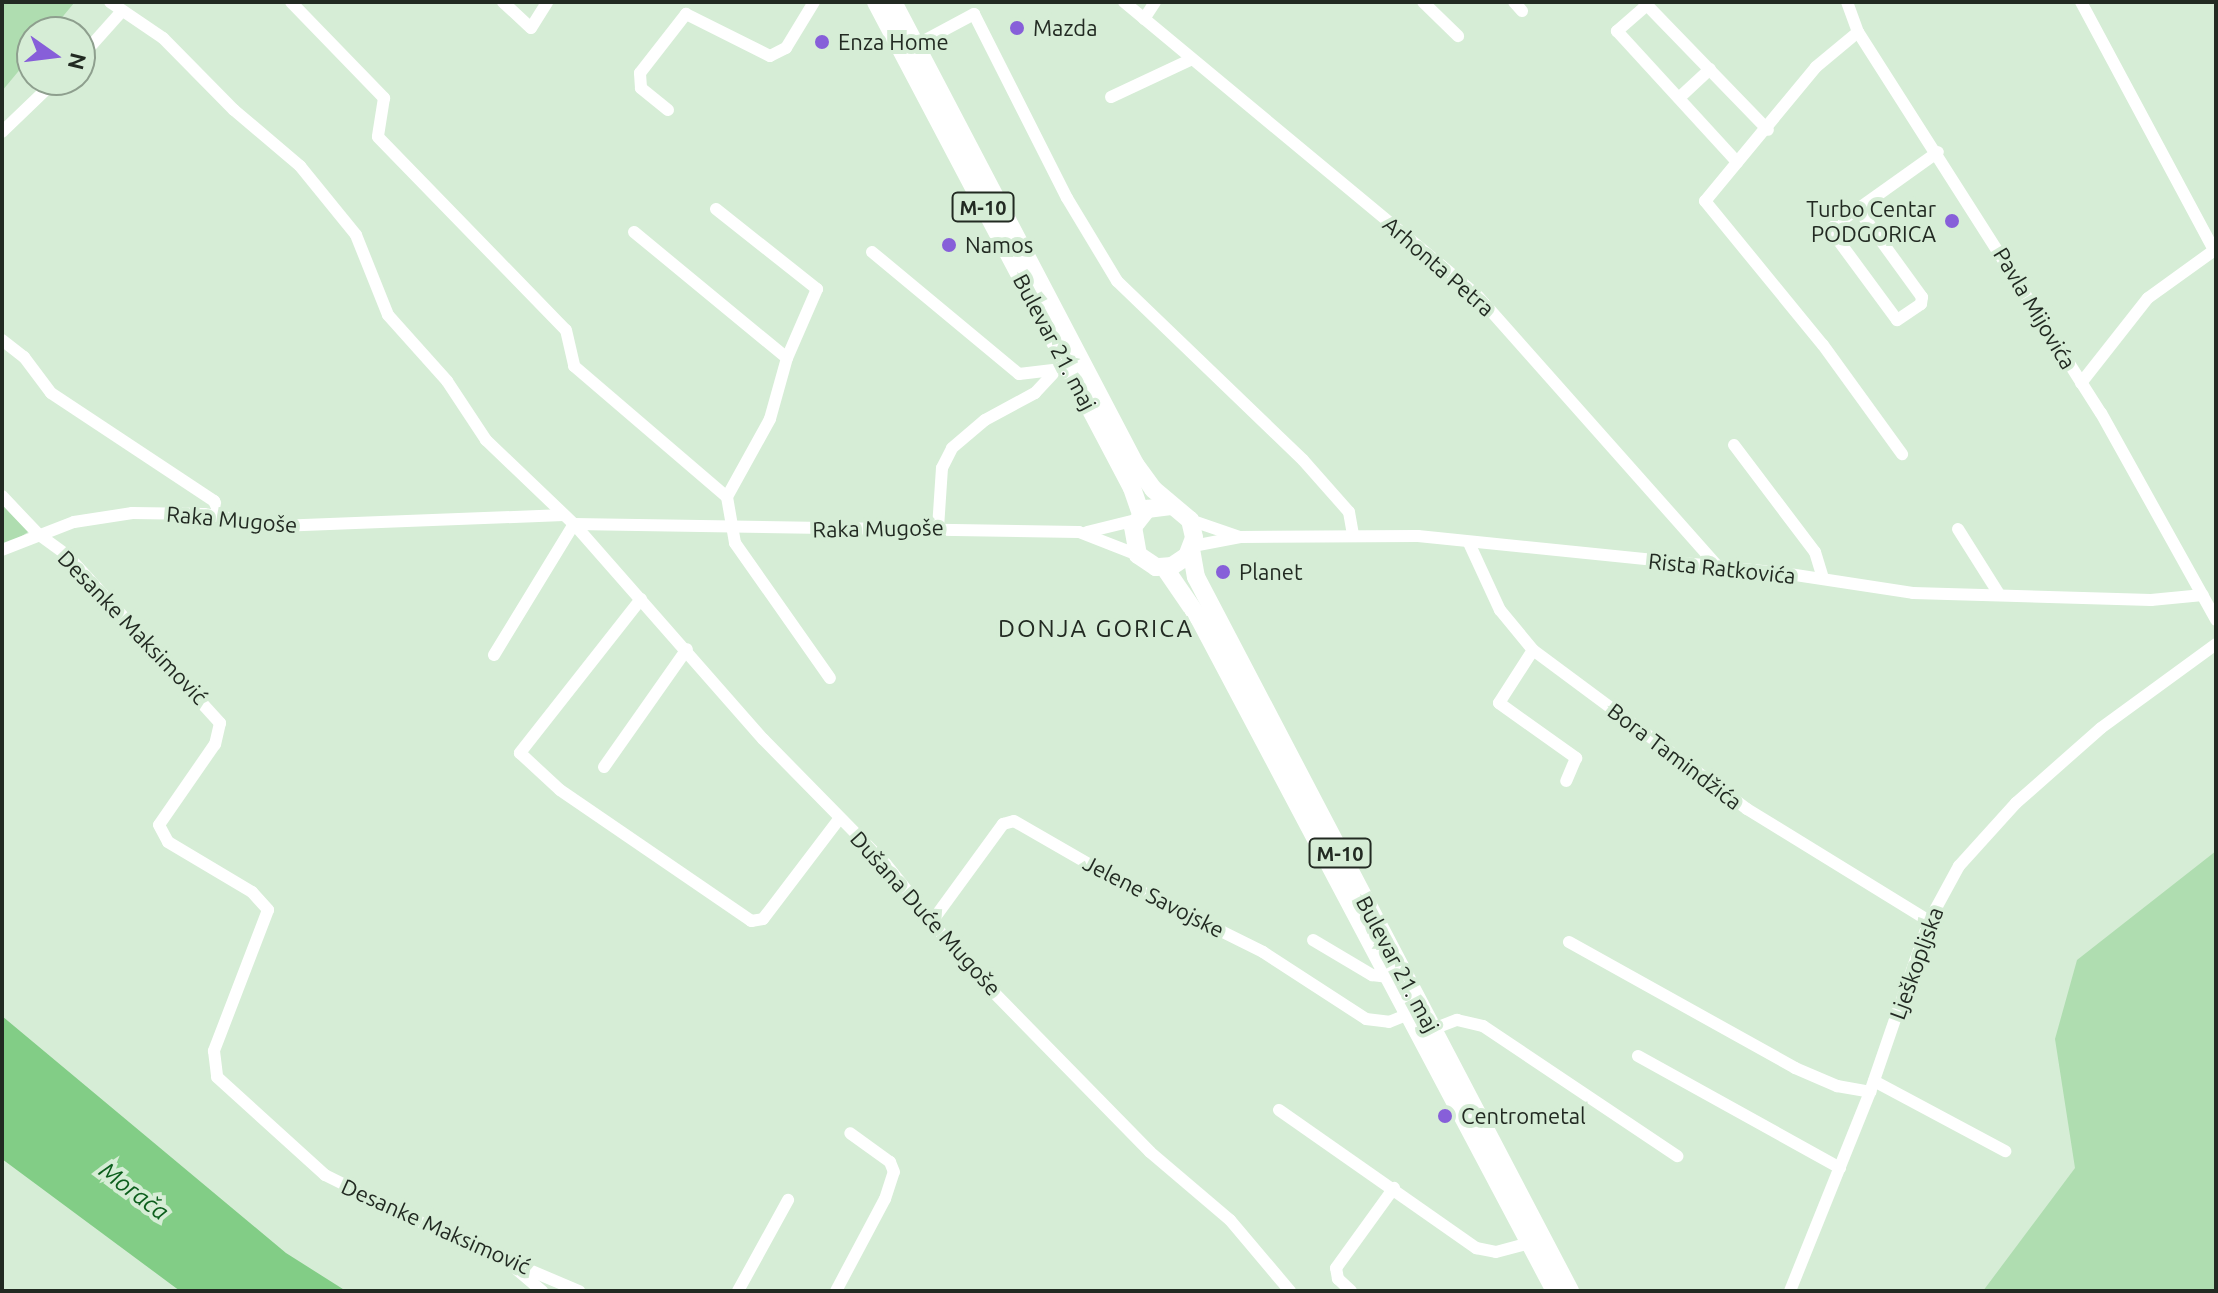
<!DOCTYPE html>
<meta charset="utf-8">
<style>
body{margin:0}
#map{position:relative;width:2218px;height:1293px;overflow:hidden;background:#d6edd6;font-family:Ubuntu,sans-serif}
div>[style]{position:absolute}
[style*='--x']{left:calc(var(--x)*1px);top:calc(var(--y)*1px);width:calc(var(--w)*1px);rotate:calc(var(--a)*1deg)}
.green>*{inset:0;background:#afddb0}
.water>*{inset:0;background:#82cd86}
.minor>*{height:12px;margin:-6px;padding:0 6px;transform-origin:6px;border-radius:6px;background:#fff}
.primary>*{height:18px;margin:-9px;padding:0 9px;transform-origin:9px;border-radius:9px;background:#fff}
.dots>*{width:22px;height:22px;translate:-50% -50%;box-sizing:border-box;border:4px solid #d6edd6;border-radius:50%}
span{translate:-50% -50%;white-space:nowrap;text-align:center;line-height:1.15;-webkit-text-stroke:8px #d6edd6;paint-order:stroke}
.shield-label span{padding:2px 6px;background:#d6edd6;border:2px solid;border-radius:6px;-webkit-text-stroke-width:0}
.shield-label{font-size:20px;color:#222a22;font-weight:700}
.poi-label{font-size:22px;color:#222a22}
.left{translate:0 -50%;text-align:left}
.right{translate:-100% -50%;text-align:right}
.street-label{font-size:22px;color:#222a22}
.neighbourhood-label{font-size:24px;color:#222a22;letter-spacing:2px}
.water-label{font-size:24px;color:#0c5e1c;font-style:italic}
.frame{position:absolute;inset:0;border:4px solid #222a22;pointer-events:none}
.north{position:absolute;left:16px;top:16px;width:80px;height:80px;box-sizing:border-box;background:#d6edd6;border:2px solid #8e9f8e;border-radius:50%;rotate:104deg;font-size:22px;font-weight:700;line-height:32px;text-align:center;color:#222a22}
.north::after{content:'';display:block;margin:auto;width:28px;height:36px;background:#875fd9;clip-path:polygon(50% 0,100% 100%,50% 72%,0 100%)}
</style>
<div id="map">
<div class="green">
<i style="clip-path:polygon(2px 2px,74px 3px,50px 32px,32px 32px,32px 55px,2px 91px)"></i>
<i style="clip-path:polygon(2px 500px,31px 530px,2px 549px)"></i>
<i style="clip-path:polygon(2216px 851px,2216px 1291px,1983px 1291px,2075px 1168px,2055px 1039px,2077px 960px)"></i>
</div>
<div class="water">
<i style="clip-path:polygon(2px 1016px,286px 1253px,346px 1291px,180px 1291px,2px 1159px)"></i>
</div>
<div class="minor">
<i style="--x:110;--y:2;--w:64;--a:34.2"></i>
<i style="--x:163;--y:38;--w:101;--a:45.4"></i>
<i style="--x:234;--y:110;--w:87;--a:40.3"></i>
<i style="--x:300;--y:166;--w:89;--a:50.9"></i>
<i style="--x:356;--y:235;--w:86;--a:68.2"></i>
<i style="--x:388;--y:315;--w:89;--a:48.2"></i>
<i style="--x:447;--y:381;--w:71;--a:56.5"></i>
<i style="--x:486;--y:440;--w:122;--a:43.7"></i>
<i style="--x:574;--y:524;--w:286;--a:48.7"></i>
<i style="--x:763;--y:739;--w:174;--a:45.5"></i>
<i style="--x:885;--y:863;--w:127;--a:51.4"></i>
<i style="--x:964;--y:962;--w:266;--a:45.6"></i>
<i style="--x:1150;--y:1152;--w:105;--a:40.4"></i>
<i style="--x:1230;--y:1220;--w:93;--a:49.8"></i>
<i style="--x:291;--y:2;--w:134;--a:45.9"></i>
<i style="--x:384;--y:98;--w:39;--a:99"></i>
<i style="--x:378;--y:137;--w:269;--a:45.8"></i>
<i style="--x:566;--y:330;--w:37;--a:77"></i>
<i style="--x:574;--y:366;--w:201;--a:40.6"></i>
<i style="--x:503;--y:2;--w:38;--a:43"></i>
<i style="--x:531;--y:28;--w:31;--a:-58"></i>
<i style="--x:1124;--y:2;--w:456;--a:39.7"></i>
<i style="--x:1475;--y:293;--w:366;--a:48.4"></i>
<i style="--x:1423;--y:2;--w:49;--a:44.2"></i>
<i style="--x:1514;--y:2;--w:12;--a:48"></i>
<i style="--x:1644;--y:2;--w:178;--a:45.9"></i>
<i style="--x:1847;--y:2;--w:32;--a:70"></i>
<i style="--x:1858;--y:32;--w:452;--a:57.5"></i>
<i style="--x:2101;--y:413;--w:237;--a:60.9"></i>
<i style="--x:2081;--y:2;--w:281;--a:61.8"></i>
<i style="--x:1647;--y:5;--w:40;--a:139"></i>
<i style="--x:1617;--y:31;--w:178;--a:47.5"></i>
<i style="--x:1144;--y:19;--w:20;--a:-57"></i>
<i style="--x:1858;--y:32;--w:55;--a:140.2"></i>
<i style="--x:1816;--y:67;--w:174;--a:129.6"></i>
<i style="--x:1705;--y:201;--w:186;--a:50.7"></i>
<i style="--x:1823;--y:345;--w:135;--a:54.1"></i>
<i style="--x:916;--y:45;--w:66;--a:-28.1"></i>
<i style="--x:974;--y:14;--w:206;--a:63.2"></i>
<i style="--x:1067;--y:198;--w:97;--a:58.9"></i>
<i style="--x:1117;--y:281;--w:258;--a:43.9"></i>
<i style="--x:1303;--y:460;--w:69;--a:48.5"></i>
<i style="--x:1349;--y:512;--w:23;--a:80"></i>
<i style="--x:80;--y:58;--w:63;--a:-48.2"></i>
<i style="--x:1111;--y:97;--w:89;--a:-25.1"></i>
<i style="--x:1680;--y:97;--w:41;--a:-43"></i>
<i style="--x:668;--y:110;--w:35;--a:-141"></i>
<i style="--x:641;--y:88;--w:15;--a:-94"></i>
<i style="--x:640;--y:73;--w:75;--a:-52.1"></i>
<i style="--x:686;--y:14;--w:94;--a:26.6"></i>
<i style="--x:770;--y:56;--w:18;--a:-27"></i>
<i style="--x:786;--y:48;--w:54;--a:-58.7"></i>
<i style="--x:2;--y:132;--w:75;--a:-43.9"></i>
<i style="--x:716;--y:209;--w:129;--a:38.4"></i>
<i style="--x:817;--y:289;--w:75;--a:113.5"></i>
<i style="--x:787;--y:358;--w:63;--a:105.6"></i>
<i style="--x:770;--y:419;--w:89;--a:118.9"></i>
<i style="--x:727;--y:497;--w:47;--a:80.1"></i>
<i style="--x:735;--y:543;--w:165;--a:54.9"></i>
<i style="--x:1858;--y:209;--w:109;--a:54"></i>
<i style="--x:1922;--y:297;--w:7;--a:98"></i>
<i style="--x:1921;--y:304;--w:29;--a:146"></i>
<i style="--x:1897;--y:320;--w:113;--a:-126.4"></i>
<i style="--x:1830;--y:229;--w:34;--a:-36"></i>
<i style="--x:1858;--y:209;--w:98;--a:-35.5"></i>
<i style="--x:634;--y:232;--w:198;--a:39.5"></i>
<i style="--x:872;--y:252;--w:191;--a:39.7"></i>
<i style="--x:1019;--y:374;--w:51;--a:-6.7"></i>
<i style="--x:2;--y:340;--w:28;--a:38"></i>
<i style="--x:24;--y:357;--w:45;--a:53.1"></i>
<i style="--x:51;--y:393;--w:196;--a:33.5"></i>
<i style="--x:214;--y:501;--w:17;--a:65"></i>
<i style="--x:2081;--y:383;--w:108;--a:-51.8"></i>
<i style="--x:2148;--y:298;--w:84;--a:-35.8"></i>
<i style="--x:1734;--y:445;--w:134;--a:52.9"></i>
<i style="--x:1815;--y:552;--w:28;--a:73"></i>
<i style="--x:2;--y:496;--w:52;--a:46.5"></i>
<i style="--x:38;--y:534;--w:37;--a:36"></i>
<i style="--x:68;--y:556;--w:226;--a:47.7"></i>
<i style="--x:220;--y:723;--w:22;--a:103"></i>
<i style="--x:215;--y:744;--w:98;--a:124.7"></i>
<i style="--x:159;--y:825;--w:19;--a:62"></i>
<i style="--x:168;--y:842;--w:98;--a:30.8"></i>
<i style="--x:252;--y:892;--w:24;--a:48"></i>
<i style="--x:268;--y:910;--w:151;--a:111"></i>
<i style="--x:214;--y:1051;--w:26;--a:83"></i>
<i style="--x:217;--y:1077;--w:146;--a:42.2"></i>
<i style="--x:325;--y:1175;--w:133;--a:26.4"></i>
<i style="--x:444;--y:1234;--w:147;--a:22.9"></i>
<i style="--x:1190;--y:520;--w:53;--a:18.8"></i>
<i style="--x:574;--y:524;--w:505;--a:0.91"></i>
<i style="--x:1079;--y:532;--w:63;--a:21.3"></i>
<i style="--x:938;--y:528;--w:60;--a:-86.2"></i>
<i style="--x:942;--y:468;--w:22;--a:-63"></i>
<i style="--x:952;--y:448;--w:43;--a:-40.3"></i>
<i style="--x:985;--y:420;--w:57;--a:-28.4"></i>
<i style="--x:1035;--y:393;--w:26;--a:-47"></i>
<i style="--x:1958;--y:529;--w:77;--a:57.8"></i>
<i style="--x:1087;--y:532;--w:50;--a:-13.8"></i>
<i style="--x:1469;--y:543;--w:74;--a:65.2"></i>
<i style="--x:1500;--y:610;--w:52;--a:50.5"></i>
<i style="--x:1533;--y:650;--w:267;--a:36.6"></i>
<i style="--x:1747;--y:809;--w:214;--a:31.6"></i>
<i style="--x:1193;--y:546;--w:48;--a:-10.8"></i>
<i style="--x:1240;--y:537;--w:178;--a:-0.3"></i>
<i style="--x:1418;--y:536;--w:373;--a:5.8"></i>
<i style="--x:1789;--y:574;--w:125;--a:8.7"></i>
<i style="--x:1913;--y:593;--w:238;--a:1.7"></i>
<i style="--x:2151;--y:600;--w:52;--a:-5.5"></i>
<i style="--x:2;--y:550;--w:77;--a:-21.3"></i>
<i style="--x:74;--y:522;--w:59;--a:-8.8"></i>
<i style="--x:132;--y:513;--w:72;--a:0.8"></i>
<i style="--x:204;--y:514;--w:75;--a:9.2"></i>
<i style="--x:278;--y:526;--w:286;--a:-2.2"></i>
<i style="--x:641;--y:599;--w:196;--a:128.2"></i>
<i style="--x:520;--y:753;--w:54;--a:42.8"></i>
<i style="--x:560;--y:790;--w:232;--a:34.4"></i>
<i style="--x:751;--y:921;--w:12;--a:-9"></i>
<i style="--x:763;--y:919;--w:127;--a:-52.7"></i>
<i style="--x:1533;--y:650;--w:63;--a:122.7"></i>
<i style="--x:1499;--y:703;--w:95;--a:35.5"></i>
<i style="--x:1576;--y:758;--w:25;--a:113"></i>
<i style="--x:494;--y:655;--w:153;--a:-58.6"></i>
<i style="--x:604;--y:767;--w:144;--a:-54.9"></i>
<i style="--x:933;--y:920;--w:119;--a:-53.9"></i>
<i style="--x:1003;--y:824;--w:11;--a:-15"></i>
<i style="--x:1014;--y:821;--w:108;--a:29.9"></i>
<i style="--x:1108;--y:875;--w:173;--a:26.4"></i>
<i style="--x:1263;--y:952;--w:123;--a:33"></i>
<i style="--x:1366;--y:1019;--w:23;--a:7"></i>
<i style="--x:1389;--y:1022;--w:22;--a:-22"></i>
<i style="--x:1313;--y:940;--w:69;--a:30.7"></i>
<i style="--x:1372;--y:975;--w:17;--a:7"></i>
<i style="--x:1569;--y:942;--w:259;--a:29.1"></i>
<i style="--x:1795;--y:1068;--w:46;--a:23.2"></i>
<i style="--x:1837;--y:1086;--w:34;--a:10"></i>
<i style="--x:1433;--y:1029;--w:26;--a:-21"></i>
<i style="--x:1457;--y:1020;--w:27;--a:13"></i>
<i style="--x:1483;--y:1026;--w:234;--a:33.8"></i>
<i style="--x:1638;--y:1056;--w:231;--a:29"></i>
<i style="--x:1874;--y:1081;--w:149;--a:28.1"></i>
<i style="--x:1279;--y:1110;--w:241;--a:35"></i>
<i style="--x:1476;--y:1248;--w:20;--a:11"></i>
<i style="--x:1496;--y:1252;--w:34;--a:-15"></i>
<i style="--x:508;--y:1262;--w:45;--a:40.5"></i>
<i style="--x:738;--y:1291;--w:104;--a:-61.2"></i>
<i style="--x:836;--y:1291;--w:104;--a:-62"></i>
<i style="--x:885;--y:1199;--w:28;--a:-72"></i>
<i style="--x:894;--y:1172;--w:11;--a:-112"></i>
<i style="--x:890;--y:1162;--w:49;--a:-144.1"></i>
<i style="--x:1351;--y:1291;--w:18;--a:-137"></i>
<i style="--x:1338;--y:1279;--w:11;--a:-100"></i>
<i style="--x:1336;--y:1268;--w:99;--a:-54.1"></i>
<i style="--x:1790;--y:1291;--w:214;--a:-68.1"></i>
<i style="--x:1870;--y:1092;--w:181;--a:-71"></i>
<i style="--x:1929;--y:921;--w:63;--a:-61.4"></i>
<i style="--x:1959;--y:866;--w:85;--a:-47.9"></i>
<i style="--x:2016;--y:803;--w:113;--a:-41.4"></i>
<i style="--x:2101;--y:728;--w:142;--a:-36.1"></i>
</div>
<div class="primary">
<i style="--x:876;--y:2;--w:549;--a:62.22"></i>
<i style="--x:1132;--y:488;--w:28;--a:71"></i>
<i style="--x:893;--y:2;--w:522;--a:62.35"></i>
<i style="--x:1135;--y:464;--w:31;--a:54"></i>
<i style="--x:1153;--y:489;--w:48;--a:40"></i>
<i style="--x:1190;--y:520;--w:18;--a:77"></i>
<i style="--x:1194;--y:538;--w:19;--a:111"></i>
<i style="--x:1187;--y:556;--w:18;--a:146"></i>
<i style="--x:1172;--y:566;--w:16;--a:176"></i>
<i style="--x:1156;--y:567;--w:22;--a:-146"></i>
<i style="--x:1138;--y:555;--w:28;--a:-100"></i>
<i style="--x:1133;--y:527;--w:23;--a:-52"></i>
<i style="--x:1147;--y:509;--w:24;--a:-7"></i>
<i style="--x:1191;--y:549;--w:28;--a:80"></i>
<i style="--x:1196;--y:577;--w:806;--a:62.35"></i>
<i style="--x:1164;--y:567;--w:62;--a:55.5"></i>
<i style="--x:1199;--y:618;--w:761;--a:62.12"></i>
</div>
<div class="dots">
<i style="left:1017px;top:28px;background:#875fd9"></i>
<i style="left:822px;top:42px;background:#875fd9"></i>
<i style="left:1952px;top:221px;background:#875fd9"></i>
<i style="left:949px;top:245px;background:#875fd9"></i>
<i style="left:1223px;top:572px;background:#875fd9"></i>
<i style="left:1445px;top:1116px;background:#875fd9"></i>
</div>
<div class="shield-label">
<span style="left:983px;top:207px">M-10</span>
<span style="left:1340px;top:853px">M-10</span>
</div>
<div class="poi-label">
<span class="left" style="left:1033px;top:28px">Mazda</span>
<span class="left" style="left:838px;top:42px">Enza Home</span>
<span class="right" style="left:1936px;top:221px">Turbo Centar<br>PODGORICA</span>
<span class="left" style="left:965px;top:245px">Namos</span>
<span class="left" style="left:1239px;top:572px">Planet</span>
<span class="left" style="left:1461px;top:1116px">Centrometal</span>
</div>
<div class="street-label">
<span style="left:1439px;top:266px;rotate:41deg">Arhonta Petra</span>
<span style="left:2035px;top:308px;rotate:59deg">Pavla Mijovića</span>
<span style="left:1055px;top:342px;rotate:62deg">Bulevar 21. maj</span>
<span style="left:232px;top:519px;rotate:5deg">Raka Mugoše</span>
<span style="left:878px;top:528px;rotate:-1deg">Raka Mugoše</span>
<span style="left:1722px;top:568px;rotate:6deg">Rista Ratkovića</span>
<span style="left:133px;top:627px;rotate:46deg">Desanke Maksimović</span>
<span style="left:1675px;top:756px;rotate:37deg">Bora Tamindžića</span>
<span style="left:1154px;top:896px;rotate:27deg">Jelene Savojske</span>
<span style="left:926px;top:913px;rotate:48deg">Dušana Duće Mugoše</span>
<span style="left:1916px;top:963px;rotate:-70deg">Lješkopljska</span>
<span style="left:1398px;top:964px;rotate:62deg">Bulevar 21. maj</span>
<span style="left:436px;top:1226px;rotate:24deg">Desanke Maksimović</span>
</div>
<div class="neighbourhood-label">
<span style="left:1096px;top:629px">DONJA GORICA</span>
</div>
<div class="water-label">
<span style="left:134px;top:1191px;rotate:37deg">Morača</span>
</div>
<div class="frame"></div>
<div class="north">N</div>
</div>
